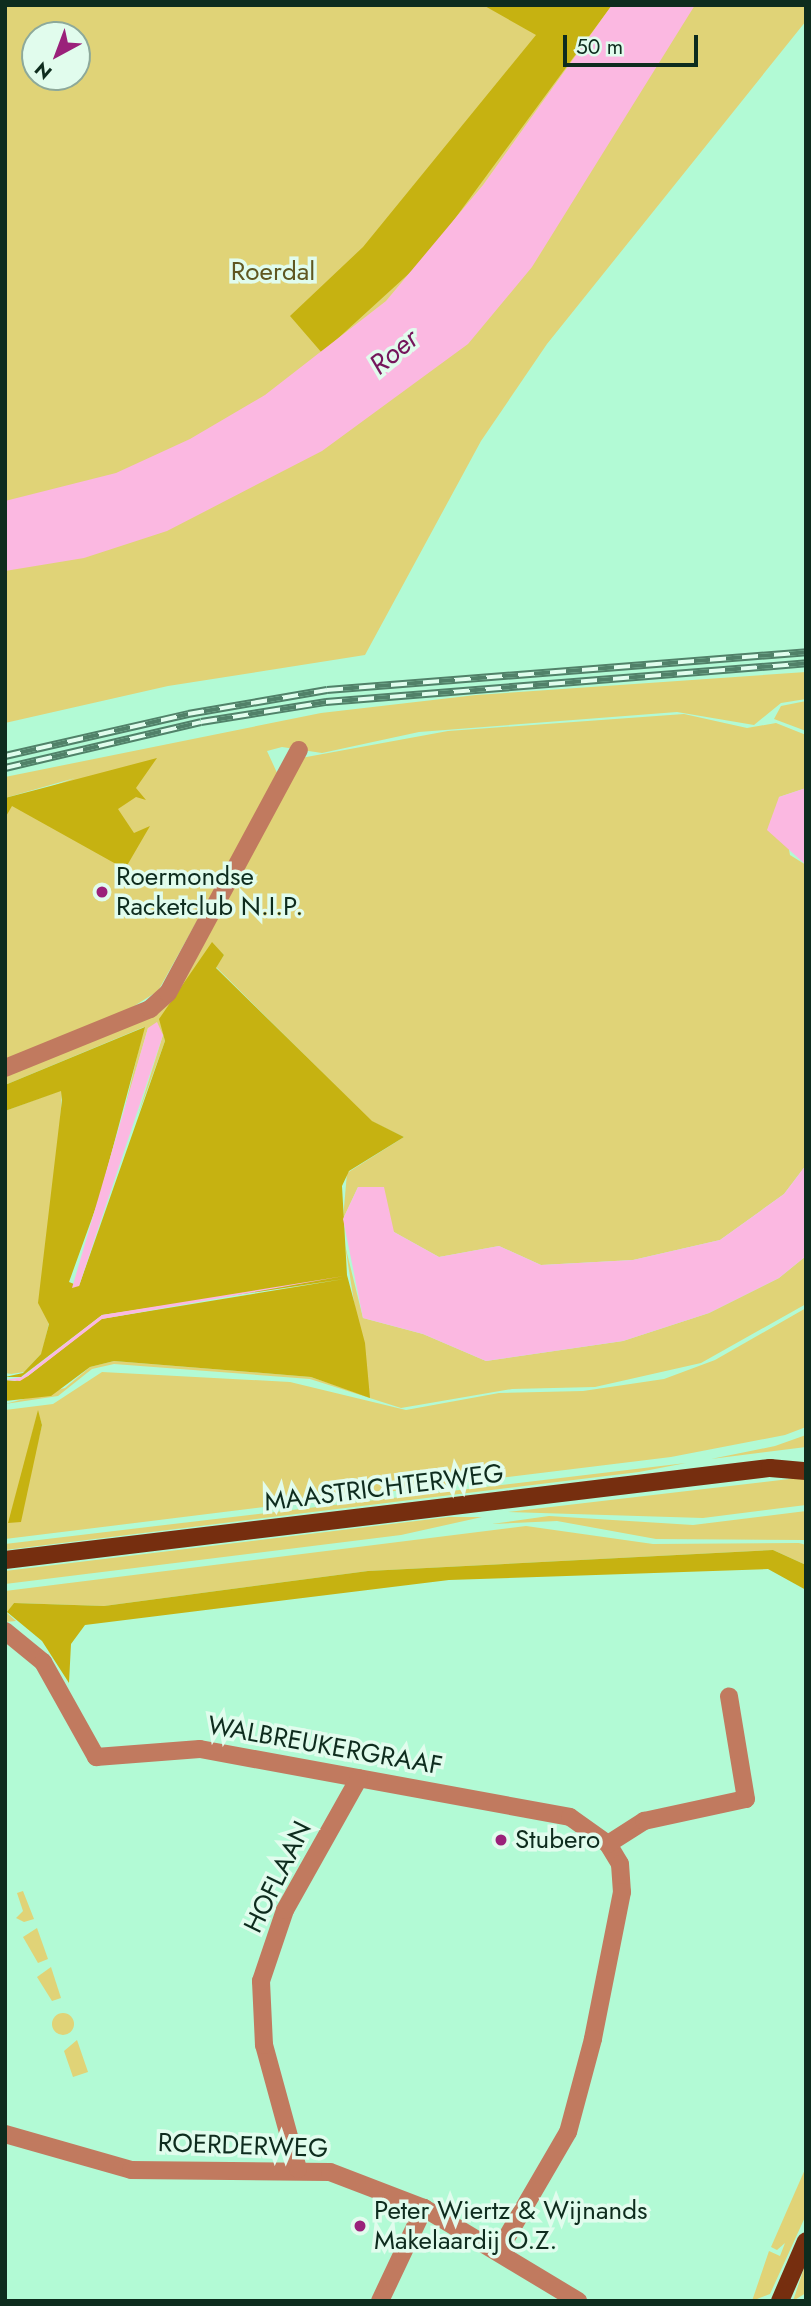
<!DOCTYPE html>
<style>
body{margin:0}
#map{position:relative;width:811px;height:2306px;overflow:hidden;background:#b2fad5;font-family:Jost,sans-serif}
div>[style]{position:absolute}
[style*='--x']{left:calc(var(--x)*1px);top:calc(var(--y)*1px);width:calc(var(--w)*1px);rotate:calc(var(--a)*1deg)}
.green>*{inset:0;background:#e0d377}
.round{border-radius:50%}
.forest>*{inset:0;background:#c6b211}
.water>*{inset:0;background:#fbb8e1}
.minor>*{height:18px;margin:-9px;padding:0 9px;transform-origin:9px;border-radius:9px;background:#c17a5f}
.major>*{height:18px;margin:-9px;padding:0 9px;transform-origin:9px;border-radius:9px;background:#762e0f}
.rail>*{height:8px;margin-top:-4px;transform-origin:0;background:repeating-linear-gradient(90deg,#e1fced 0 16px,#518169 0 32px);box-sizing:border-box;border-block:2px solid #518169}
.dots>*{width:19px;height:19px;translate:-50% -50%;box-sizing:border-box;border:4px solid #e1fced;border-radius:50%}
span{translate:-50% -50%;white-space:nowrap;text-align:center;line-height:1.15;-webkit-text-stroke:7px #e1fced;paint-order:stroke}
.park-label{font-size:26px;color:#5f5721}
.poi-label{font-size:26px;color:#0e2c1e}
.left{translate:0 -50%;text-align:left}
.street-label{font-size:26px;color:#0e2c1e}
.water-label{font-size:28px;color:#75165c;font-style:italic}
.frame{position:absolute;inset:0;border:7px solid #0e2c1e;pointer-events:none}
.north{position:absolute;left:21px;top:21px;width:70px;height:70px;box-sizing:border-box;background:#e1fced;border:2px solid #8da99a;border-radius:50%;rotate:221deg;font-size:19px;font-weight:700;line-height:28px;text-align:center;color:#0e2c1e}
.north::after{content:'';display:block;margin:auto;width:24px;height:32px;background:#9a217a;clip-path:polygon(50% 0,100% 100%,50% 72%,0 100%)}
.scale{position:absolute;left:563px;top:35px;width:135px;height:32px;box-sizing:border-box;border:4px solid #0e2c1e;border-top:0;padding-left:9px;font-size:21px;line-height:24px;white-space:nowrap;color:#0e2c1e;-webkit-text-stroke:5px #e1fced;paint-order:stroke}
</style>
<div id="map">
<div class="green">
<i style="clip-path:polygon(evenodd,5px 5px,806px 5px,806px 21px,547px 344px,481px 441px,365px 655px,168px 686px,5px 723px,5px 5px,35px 35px,77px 35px,77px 77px,35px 77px,35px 35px)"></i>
<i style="clip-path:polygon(806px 672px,806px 699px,781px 703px,754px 725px,677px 712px,419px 732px,322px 753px,282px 747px,267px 751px,278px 775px,158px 991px,120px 1015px,5px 1060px,5px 803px,75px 778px,5px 798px,5px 777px,321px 713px,476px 695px)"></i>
<i style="clip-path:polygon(806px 701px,806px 731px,774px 719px,781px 706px)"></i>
<i style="clip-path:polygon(684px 714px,747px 728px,776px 723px,806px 735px,806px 788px,779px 797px,790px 855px,806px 865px,806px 1165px,784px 1194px,720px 1240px,633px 1260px,541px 1265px,499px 1246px,439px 1257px,394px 1232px,358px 1187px,343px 1219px,347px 1173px,404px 1137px,371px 1121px,216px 967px,224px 955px,212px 943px,160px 1019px,165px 1041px,138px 1115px,163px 1035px,148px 1028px,124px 1112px,144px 1027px,5px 1085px,5px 1073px,155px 1008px,301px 758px,448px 731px)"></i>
<i style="clip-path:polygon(62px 1090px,49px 1323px,42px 1353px,24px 1372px,11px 1374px,5px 1373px,5px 1111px)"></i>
<i style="clip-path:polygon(345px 1245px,363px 1318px,423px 1334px,486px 1361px,623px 1341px,709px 1313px,779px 1278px,806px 1256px,806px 1304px,701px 1363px,595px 1387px,512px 1389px,401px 1408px,310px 1379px,114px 1364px,92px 1369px,58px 1396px,5px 1404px,65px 1388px,90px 1367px,114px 1361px,311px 1377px,369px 1397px)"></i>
<i style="clip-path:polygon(evenodd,806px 1308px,806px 1427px,785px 1435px,671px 1457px,5px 1539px,5px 1410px,53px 1404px,102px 1372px,290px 1382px,406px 1410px,499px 1393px,583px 1391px,664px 1379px,715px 1360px,806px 1308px,38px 1412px,42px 1425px,33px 1461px,9px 1523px,38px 1412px)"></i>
<i style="clip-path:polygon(806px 1435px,806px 1447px,711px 1459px,775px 1446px)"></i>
<i style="clip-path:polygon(686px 1463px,639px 1472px,5px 1550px,5px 1544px)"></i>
<i style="clip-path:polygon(806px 1477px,806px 1505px,703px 1518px,508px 1512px)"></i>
<i style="clip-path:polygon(806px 1511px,806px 1540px,656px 1539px,557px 1521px,492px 1524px,549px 1516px,693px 1525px)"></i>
<i style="clip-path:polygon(449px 1517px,482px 1517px,401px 1535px,5px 1584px,5px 1571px)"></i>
<i style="clip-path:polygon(526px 1526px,653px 1544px,799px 1543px,806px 1545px,806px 1565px,773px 1550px,368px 1571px,104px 1606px,14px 1603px,7px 1613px,16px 1621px,5px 1622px,5px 1591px)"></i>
<i style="clip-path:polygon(23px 1891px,34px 1919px,24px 1922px,16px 1918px,23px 1911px,17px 1893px)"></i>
<i style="clip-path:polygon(37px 1928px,48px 1959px,38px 1963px,23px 1937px)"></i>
<i style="clip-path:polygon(51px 1967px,61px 1998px,52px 2001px,37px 1977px)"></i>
<i class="round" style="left:52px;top:2013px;width:22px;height:22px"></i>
<i style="clip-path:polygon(77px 2040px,88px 2072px,73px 2077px,64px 2051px)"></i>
<i style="clip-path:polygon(806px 2167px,806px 2215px,770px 2294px,752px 2301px,769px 2251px,780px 2256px,785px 2243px,777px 2250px,771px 2247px)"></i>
<i style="clip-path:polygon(806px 2262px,806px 2293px,793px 2301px)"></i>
</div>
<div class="forest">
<i style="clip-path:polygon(483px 5px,612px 5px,426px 258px,322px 353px,290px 316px,363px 247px,536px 35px)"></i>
<i style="clip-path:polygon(157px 758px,136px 788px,146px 800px,136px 797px,118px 809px,134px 833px,150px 826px,125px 869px,12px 806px,5px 818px,5px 798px)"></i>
<i style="clip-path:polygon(212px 942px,224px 955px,216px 968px,372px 1121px,404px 1137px,349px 1171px,342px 1186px,347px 1275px,365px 1343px,370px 1398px,311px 1377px,114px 1361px,90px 1367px,51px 1396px,5px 1401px,5px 1380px,15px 1381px,28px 1376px,101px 1319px,344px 1279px,102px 1315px,21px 1377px,5px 1377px,23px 1373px,41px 1354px,49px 1324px,38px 1303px,62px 1100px,61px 1091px,5px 1111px,5px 1085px,145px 1027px,100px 1196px,69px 1282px,79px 1286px,165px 1041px,159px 1019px)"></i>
<i style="clip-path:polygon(38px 1410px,42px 1425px,21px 1522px,8px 1523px)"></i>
<i style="clip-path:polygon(773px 1550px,806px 1565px,806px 1590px,768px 1569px,449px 1580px,85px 1625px,71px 1644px,69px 1683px,42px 1641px,7px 1612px,14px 1603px,104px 1606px,368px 1571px)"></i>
</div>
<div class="water">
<i style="clip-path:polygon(612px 5px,695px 5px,532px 267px,468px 344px,322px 451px,167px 531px,84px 558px,5px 571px,5px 501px,116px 473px,190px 439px,265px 395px,386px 301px,483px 185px)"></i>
<i style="clip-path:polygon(806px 788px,806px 865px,767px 830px,779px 797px)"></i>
<i style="clip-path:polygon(157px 1022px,163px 1035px,79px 1286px,72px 1288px,148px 1028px)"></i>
<i style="clip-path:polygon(806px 1165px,806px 1256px,779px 1278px,709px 1313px,623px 1341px,486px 1361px,423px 1334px,363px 1318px,343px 1219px,358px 1187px,384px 1187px,394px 1232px,439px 1257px,499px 1246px,541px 1265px,633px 1260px,720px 1240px,784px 1194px)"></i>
<i style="clip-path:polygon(344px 1276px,102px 1319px,28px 1376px,20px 1381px,5px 1380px,22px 1377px,102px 1315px)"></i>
</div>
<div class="minor">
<i style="--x:5;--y:1068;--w:157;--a:-22.1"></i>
<i style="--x:150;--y:1009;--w:24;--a:-42"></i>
<i style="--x:168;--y:993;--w:276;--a:-61.7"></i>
<i style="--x:5;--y:1631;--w:49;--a:39.2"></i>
<i style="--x:43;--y:1662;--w:109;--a:60.8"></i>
<i style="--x:96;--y:1757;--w:104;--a:-4.4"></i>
<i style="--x:200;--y:1749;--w:376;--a:10.4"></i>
<i style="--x:570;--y:1817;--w:47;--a:35.4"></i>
<i style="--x:608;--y:1844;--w:23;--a:59"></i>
<i style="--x:620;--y:1864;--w:28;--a:86"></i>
<i style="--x:622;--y:1892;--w:150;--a:101.2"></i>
<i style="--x:593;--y:2039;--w:96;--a:105"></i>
<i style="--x:568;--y:2132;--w:135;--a:120.2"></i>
<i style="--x:608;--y:1844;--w:43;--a:-32.6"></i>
<i style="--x:644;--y:1821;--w:104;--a:-12.2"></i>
<i style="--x:746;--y:1799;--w:104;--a:-99.4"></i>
<i style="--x:5;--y:2134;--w:131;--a:15.9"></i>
<i style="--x:131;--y:2170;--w:199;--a:0.6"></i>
<i style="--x:330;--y:2172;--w:101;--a:21"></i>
<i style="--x:424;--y:2208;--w:180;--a:31.1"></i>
<i style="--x:298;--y:2169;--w:129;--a:-105.3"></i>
<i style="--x:264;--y:2045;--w:64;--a:-92.7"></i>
<i style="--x:261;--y:1981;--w:75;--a:-71.3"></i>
<i style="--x:285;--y:1910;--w:151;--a:-60.7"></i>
<i style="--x:380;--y:2301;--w:103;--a:-64.7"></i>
</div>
<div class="major">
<i style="--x:5;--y:1560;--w:771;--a:-6.86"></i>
<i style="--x:770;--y:1468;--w:36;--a:5"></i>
<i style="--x:780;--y:2301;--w:65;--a:-66.6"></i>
</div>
<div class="rail">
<i style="--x:5;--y:756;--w:188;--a:-12.9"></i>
<i style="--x:188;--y:714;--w:141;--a:-9.8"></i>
<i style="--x:327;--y:690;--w:481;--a:-4.5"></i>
<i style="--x:5;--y:768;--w:201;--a:-13.2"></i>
<i style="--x:201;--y:722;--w:127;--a:-9.1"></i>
<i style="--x:326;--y:702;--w:482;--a:-4.6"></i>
</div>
<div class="dots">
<i style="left:102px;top:892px;background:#9a217a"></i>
<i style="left:501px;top:1840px;background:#9a217a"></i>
<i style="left:360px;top:2226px;background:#9a217a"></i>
</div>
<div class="park-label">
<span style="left:273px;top:272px">Roerdal</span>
</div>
<div class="poi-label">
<span class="left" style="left:116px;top:892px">Roermondse<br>Racketclub N.I.P.</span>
<span class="left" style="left:515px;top:1840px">Stubero</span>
<span class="left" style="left:374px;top:2226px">Peter Wiertz &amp; Wijnands<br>Makelaardij O.Z.</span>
</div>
<div class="street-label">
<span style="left:384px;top:1488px;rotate:-7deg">MAASTRICHTERWEG</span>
<span style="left:325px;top:1746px;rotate:10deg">WALBREUKERGRAAF</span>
<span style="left:278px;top:1877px;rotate:-64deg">HOFLAAN</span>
<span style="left:243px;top:2146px;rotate:2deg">ROERDERWEG</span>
</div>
<div class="water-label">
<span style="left:394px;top:352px;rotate:-40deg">Roer</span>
</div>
<div class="frame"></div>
<div class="north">N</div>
<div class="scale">50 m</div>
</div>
